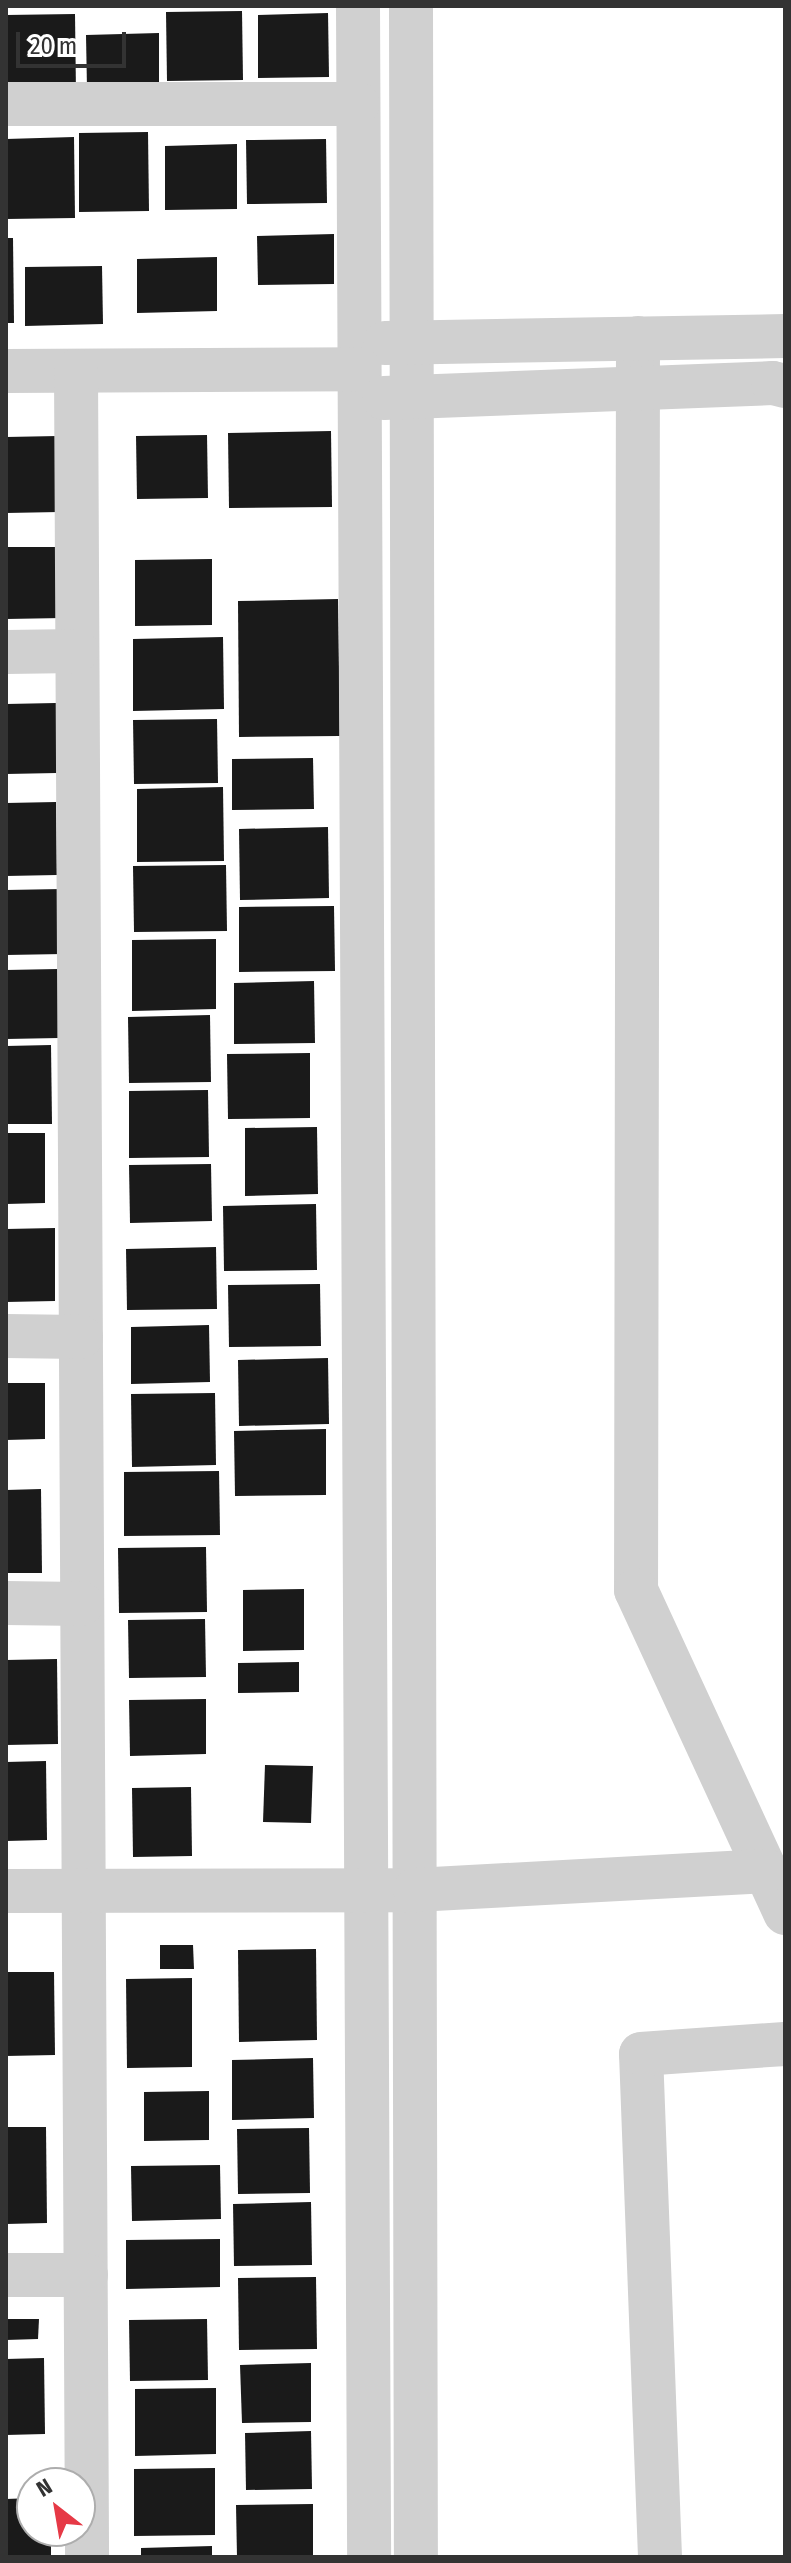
<!DOCTYPE html>
<style>
body{margin:0}
#map{position:relative;width:791px;height:2563px;overflow:hidden;background:#fff;font-family:"Fira Sans Condensed",sans-serif}
div>[style]{position:absolute}
[style*='--x']{left:calc(var(--x)*1px);top:calc(var(--y)*1px);width:calc(var(--w)*1px);rotate:calc(var(--a)*1deg)}
.building>*{inset:0;background:#1a1a1a}
.minor>*{height:44px;margin:-22px;padding:0 22px;transform-origin:22px;border-radius:22px;background:#d0d0d0}
span{translate:-50% -50%;white-space:nowrap;text-align:center;line-height:1.15;-webkit-text-stroke:8px #fff;paint-order:stroke}
.frame{position:absolute;inset:0;border:8px solid #333;pointer-events:none}
.north{position:absolute;left:16px;top:2467px;width:80px;height:80px;box-sizing:border-box;background:#fff;border:2px solid #adadad;border-radius:50%;rotate:329deg;font-size:22px;font-weight:700;line-height:32px;text-align:center;color:#333}
.north::after{content:'';display:block;margin:auto;width:28px;height:36px;background:#e63946;clip-path:polygon(50% 0,100% 100%,50% 72%,0 100%)}
.scale{position:absolute;left:16px;top:32px;width:110px;height:36px;box-sizing:border-box;border:4px solid #333;border-top:0;padding-left:10px;font-size:24px;line-height:28px;white-space:nowrap;color:#333;-webkit-text-stroke:6px #fff;paint-order:stroke}
</style>
<div id="map">
<div class="building">
<i style="clip-path:polygon(242px 11px,243px 80px,167px 81px,166px 12px)"></i>
<i style="clip-path:polygon(328px 13px,329px 77px,258px 78px,258px 15px)"></i>
<i style="clip-path:polygon(75px 14px,76px 94px,6px 96px,6px 15px)"></i>
<i style="clip-path:polygon(159px 33px,159px 88px,87px 89px,86px 35px)"></i>
<i style="clip-path:polygon(148px 132px,149px 211px,79px 212px,79px 133px)"></i>
<i style="clip-path:polygon(74px 137px,75px 218px,6px 219px,6px 139px)"></i>
<i style="clip-path:polygon(326px 139px,327px 203px,247px 204px,246px 140px)"></i>
<i style="clip-path:polygon(237px 144px,237px 209px,165px 210px,165px 146px)"></i>
<i style="clip-path:polygon(334px 234px,334px 284px,258px 285px,257px 236px)"></i>
<i style="clip-path:polygon(6px 238px,13px 238px,14px 323px,6px 323px)"></i>
<i style="clip-path:polygon(217px 257px,217px 311px,137px 313px,137px 259px)"></i>
<i style="clip-path:polygon(102px 266px,103px 324px,25px 326px,25px 267px)"></i>
<i style="clip-path:polygon(331px 431px,332px 507px,229px 508px,228px 433px)"></i>
<i style="clip-path:polygon(207px 435px,208px 498px,137px 499px,136px 436px)"></i>
<i style="clip-path:polygon(58px 436px,59px 512px,6px 513px,6px 437px)"></i>
<i style="clip-path:polygon(6px 547px,62px 547px,63px 618px,6px 619px)"></i>
<i style="clip-path:polygon(212px 559px,212px 625px,135px 626px,135px 560px)"></i>
<i style="clip-path:polygon(338px 599px,340px 736px,239px 737px,238px 601px)"></i>
<i style="clip-path:polygon(223px 637px,224px 709px,133px 711px,133px 639px)"></i>
<i style="clip-path:polygon(56px 703px,57px 773px,6px 774px,6px 704px)"></i>
<i style="clip-path:polygon(217px 719px,218px 783px,134px 784px,133px 720px)"></i>
<i style="clip-path:polygon(313px 758px,314px 809px,232px 810px,232px 759px)"></i>
<i style="clip-path:polygon(223px 787px,224px 861px,137px 862px,137px 789px)"></i>
<i style="clip-path:polygon(56px 802px,57px 875px,6px 876px,6px 803px)"></i>
<i style="clip-path:polygon(328px 827px,329px 898px,240px 900px,239px 829px)"></i>
<i style="clip-path:polygon(226px 865px,227px 931px,134px 932px,133px 866px)"></i>
<i style="clip-path:polygon(62px 889px,63px 954px,6px 955px,6px 890px)"></i>
<i style="clip-path:polygon(334px 906px,335px 971px,239px 972px,239px 907px)"></i>
<i style="clip-path:polygon(216px 939px,216px 1009px,132px 1011px,132px 940px)"></i>
<i style="clip-path:polygon(58px 969px,59px 1038px,6px 1039px,6px 970px)"></i>
<i style="clip-path:polygon(314px 981px,315px 1043px,234px 1044px,234px 983px)"></i>
<i style="clip-path:polygon(210px 1015px,211px 1082px,129px 1083px,128px 1017px)"></i>
<i style="clip-path:polygon(51px 1045px,52px 1124px,6px 1124px,6px 1046px)"></i>
<i style="clip-path:polygon(310px 1053px,310px 1118px,228px 1119px,227px 1054px)"></i>
<i style="clip-path:polygon(208px 1090px,209px 1157px,129px 1158px,129px 1091px)"></i>
<i style="clip-path:polygon(317px 1127px,318px 1194px,245px 1196px,245px 1128px)"></i>
<i style="clip-path:polygon(6px 1133px,45px 1133px,45px 1203px,6px 1204px)"></i>
<i style="clip-path:polygon(211px 1164px,212px 1221px,130px 1223px,129px 1165px)"></i>
<i style="clip-path:polygon(316px 1204px,317px 1270px,224px 1271px,223px 1206px)"></i>
<i style="clip-path:polygon(55px 1228px,55px 1301px,6px 1302px,6px 1229px)"></i>
<i style="clip-path:polygon(216px 1247px,217px 1309px,127px 1310px,126px 1249px)"></i>
<i style="clip-path:polygon(320px 1284px,321px 1346px,229px 1347px,228px 1285px)"></i>
<i style="clip-path:polygon(209px 1325px,210px 1382px,131px 1384px,131px 1327px)"></i>
<i style="clip-path:polygon(328px 1358px,329px 1424px,239px 1426px,238px 1360px)"></i>
<i style="clip-path:polygon(6px 1383px,45px 1383px,45px 1439px,6px 1440px)"></i>
<i style="clip-path:polygon(215px 1393px,216px 1465px,132px 1467px,131px 1394px)"></i>
<i style="clip-path:polygon(326px 1429px,326px 1495px,235px 1496px,234px 1431px)"></i>
<i style="clip-path:polygon(219px 1471px,220px 1535px,124px 1536px,124px 1472px)"></i>
<i style="clip-path:polygon(41px 1489px,42px 1573px,6px 1573px,6px 1490px)"></i>
<i style="clip-path:polygon(206px 1547px,207px 1612px,119px 1613px,118px 1548px)"></i>
<i style="clip-path:polygon(304px 1589px,304px 1650px,243px 1651px,243px 1590px)"></i>
<i style="clip-path:polygon(205px 1619px,206px 1677px,129px 1678px,128px 1620px)"></i>
<i style="clip-path:polygon(57px 1659px,58px 1744px,6px 1745px,6px 1660px)"></i>
<i style="clip-path:polygon(299px 1662px,299px 1692px,238px 1693px,238px 1663px)"></i>
<i style="clip-path:polygon(206px 1699px,206px 1754px,130px 1756px,129px 1700px)"></i>
<i style="clip-path:polygon(46px 1761px,47px 1840px,6px 1841px,6px 1762px)"></i>
<i style="clip-path:polygon(265px 1765px,313px 1766px,311px 1823px,263px 1822px)"></i>
<i style="clip-path:polygon(191px 1787px,192px 1856px,133px 1857px,132px 1788px)"></i>
<i style="clip-path:polygon(160px 1945px,193px 1945px,194px 1969px,160px 1969px)"></i>
<i style="clip-path:polygon(316px 1949px,317px 2040px,239px 2042px,238px 1950px)"></i>
<i style="clip-path:polygon(6px 1972px,54px 1972px,55px 2055px,6px 2056px)"></i>
<i style="clip-path:polygon(192px 1978px,192px 2067px,127px 2068px,126px 1979px)"></i>
<i style="clip-path:polygon(313px 2058px,314px 2118px,232px 2120px,232px 2060px)"></i>
<i style="clip-path:polygon(209px 2091px,209px 2140px,144px 2141px,144px 2092px)"></i>
<i style="clip-path:polygon(6px 2127px,46px 2127px,47px 2223px,6px 2224px)"></i>
<i style="clip-path:polygon(309px 2128px,310px 2193px,238px 2194px,237px 2129px)"></i>
<i style="clip-path:polygon(220px 2165px,221px 2219px,132px 2221px,131px 2166px)"></i>
<i style="clip-path:polygon(311px 2202px,312px 2265px,234px 2266px,233px 2204px)"></i>
<i style="clip-path:polygon(220px 2239px,220px 2287px,126px 2289px,126px 2240px)"></i>
<i style="clip-path:polygon(316px 2277px,317px 2349px,239px 2350px,238px 2278px)"></i>
<i style="clip-path:polygon(6px 2319px,39px 2319px,38px 2339px,6px 2340px)"></i>
<i style="clip-path:polygon(207px 2319px,208px 2380px,130px 2381px,129px 2320px)"></i>
<i style="clip-path:polygon(44px 2358px,45px 2434px,6px 2435px,6px 2359px)"></i>
<i style="clip-path:polygon(311px 2363px,311px 2422px,242px 2423px,240px 2365px)"></i>
<i style="clip-path:polygon(216px 2388px,216px 2454px,135px 2456px,135px 2389px)"></i>
<i style="clip-path:polygon(311px 2431px,312px 2489px,246px 2490px,245px 2433px)"></i>
<i style="clip-path:polygon(215px 2468px,215px 2535px,134px 2536px,134px 2469px)"></i>
<i style="clip-path:polygon(32px 2498px,32px 2531px,51px 2531px,51px 2557px,6px 2557px,6px 2499px)"></i>
<i style="clip-path:polygon(313px 2504px,313px 2557px,237px 2557px,236px 2505px)"></i>
<i style="clip-path:polygon(212px 2546px,212px 2557px,141px 2557px,141px 2548px)"></i>
</div>
<div class="minor">
<i style="--x:358;--y:6;--w:2551;--a:89.75"></i>
<i style="--x:411;--y:6;--w:2551;--a:89.89"></i>
<i style="--x:6;--y:104;--w:352;--a:0"></i>
<i style="--x:638;--y:338;--w:1252;--a:90.09"></i>
<i style="--x:636;--y:1590;--w:356;--a:65.2"></i>
<i style="--x:385;--y:343;--w:400;--a:-1"></i>
<i style="--x:6;--y:371;--w:353;--a:-0.3"></i>
<i style="--x:76;--y:371;--w:2186;--a:89.71"></i>
<i style="--x:384;--y:398;--w:389;--a:-2.2"></i>
<i style="--x:773;--y:383;--w:12;--a:14"></i>
<i style="--x:6;--y:652;--w:71;--a:-0.8"></i>
<i style="--x:6;--y:1336;--w:75;--a:0.8"></i>
<i style="--x:6;--y:1603;--w:76;--a:0.8"></i>
<i style="--x:6;--y:1891;--w:409;--a:-0.1"></i>
<i style="--x:415;--y:1890;--w:352;--a:-3.1"></i>
<i style="--x:6;--y:2275;--w:80;--a:0"></i>
<i style="--x:660;--y:2557;--w:503;--a:-92.16"></i>
<i style="--x:641;--y:2054;--w:144;--a:-4"></i>
</div>
<div class="frame"></div>
<div class="north">N</div>
<div class="scale">20 m</div>
</div>
